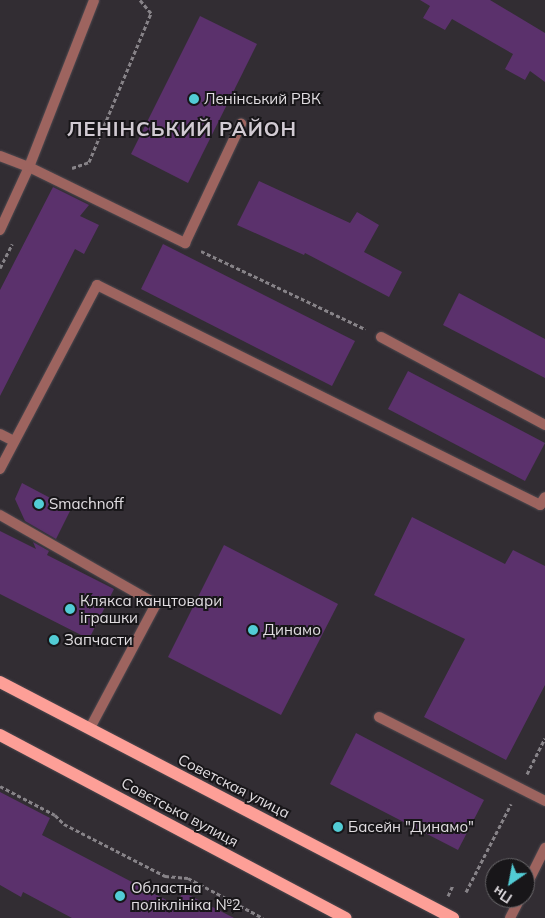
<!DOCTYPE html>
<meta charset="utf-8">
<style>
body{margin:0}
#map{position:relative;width:545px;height:918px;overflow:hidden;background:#322d33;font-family:Mulish,sans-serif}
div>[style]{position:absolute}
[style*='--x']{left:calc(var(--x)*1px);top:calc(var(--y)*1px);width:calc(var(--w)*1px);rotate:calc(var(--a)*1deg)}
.building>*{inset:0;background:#5b316c}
.path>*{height:3px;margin-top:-1.5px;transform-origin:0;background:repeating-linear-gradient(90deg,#878388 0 4px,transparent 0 6.5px)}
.roads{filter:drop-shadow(0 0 1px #4e494f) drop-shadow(0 0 1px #4e494f)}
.service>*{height:10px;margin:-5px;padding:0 5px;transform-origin:5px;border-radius:5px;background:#9d645f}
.minor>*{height:10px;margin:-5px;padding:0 5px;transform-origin:5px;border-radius:5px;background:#9d645f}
.primary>*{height:12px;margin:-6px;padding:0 6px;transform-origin:6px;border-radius:6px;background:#fd9f97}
.dots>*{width:14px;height:14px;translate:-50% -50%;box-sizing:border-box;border:2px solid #181619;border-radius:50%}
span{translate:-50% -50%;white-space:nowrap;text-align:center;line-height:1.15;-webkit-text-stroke:4px #181619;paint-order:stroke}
.poi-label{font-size:15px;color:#e1dde1}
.left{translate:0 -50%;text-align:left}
.street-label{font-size:15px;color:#e1dde1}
.district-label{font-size:20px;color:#d2cbd3;font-weight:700;letter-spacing:1px}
.north{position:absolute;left:485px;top:858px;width:50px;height:50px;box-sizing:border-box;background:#181619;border:1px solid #686669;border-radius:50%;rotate:213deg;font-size:14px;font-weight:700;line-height:20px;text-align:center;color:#e1dde1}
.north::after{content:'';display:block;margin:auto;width:18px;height:22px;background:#52ccd5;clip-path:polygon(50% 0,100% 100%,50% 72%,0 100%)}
</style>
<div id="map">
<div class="building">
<i style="clip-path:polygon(420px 0,490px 0,545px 33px,545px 82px,530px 71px,525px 80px,505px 69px,513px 54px,452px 19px,445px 30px,423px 18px,430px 6px)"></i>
<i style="clip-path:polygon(200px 16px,257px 44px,188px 183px,131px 154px)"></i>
<i style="clip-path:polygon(259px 181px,350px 223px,357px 212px,379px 225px,364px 252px,402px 272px,389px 297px,305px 253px,304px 255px,237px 225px)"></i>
<i style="clip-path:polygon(53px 187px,89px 205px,80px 216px,99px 225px,84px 254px,75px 249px,0 396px,0 290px)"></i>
<i style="clip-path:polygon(163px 244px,355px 341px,332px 386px,141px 289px)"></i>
<i style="clip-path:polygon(459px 293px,545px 339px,545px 378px,443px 325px)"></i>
<i style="clip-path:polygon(408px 371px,545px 443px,525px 481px,388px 409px)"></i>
<i style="clip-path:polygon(22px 483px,71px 509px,56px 539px,25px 521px,15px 499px)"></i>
<i style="clip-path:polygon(412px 517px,505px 564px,513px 550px,545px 566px,545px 685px,506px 760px,424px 717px,465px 639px,374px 595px)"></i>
<i style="clip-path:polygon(0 531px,36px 549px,33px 542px,49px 551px,47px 555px,114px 589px,89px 639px,0 594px)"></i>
<i style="clip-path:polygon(224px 545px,338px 604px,281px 715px,168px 657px)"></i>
<i style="clip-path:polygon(356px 733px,484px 800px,458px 850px,330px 784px)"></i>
<i style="clip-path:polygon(0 792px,50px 818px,42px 835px,176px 905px,183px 892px,234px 918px,72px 918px,23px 892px,21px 897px,0 885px)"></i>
</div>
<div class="path">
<i style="--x:72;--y:168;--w:18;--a:-19"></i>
<i style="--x:89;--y:162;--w:161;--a:-67.4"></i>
<i style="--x:151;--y:13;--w:17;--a:-130"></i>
<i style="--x:201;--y:251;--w:182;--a:25.4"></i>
<i style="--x:0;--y:268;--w:27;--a:-63"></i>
<i style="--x:527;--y:774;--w:40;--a:-63.4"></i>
<i style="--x:0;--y:786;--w:62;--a:27.8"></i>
<i style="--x:55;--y:815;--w:13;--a:45"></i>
<i style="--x:64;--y:824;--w:114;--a:27.2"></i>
<i style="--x:165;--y:876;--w:23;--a:5"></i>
<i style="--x:188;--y:878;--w:85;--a:28.1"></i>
<i style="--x:466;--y:892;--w:99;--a:-62.9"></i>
<i style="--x:448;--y:896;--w:12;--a:-66"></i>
</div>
<div class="roads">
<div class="service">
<i style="--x:29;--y:167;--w:174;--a:26"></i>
<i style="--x:185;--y:243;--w:132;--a:-64.8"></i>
<i style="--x:0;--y:434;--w:16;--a:27"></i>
<i style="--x:0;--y:469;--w:208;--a:-62.2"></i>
<i style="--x:97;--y:285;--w:495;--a:26.4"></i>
<i style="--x:540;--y:505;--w:9;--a:-58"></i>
<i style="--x:0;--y:515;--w:180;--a:29.7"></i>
<i style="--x:156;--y:604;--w:140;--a:118"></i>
<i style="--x:379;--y:717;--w:186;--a:26.8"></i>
</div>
<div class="minor">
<i style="--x:0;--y:156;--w:31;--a:21"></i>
<i style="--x:0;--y:230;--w:69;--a:-65.3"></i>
<i style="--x:29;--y:167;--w:179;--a:-68.7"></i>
<i style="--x:381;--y:337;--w:186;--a:28.2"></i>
<i style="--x:525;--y:888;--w:45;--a:-63.4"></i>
<i style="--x:510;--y:918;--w:22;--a:-63"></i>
</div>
<div class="primary">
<i style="--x:0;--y:682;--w:511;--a:27.52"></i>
<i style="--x:0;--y:735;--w:391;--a:27.9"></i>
</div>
</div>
<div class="dots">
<i style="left:194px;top:99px;background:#52ccd5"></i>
<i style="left:39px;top:504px;background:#52ccd5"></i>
<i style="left:70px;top:609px;background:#52ccd5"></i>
<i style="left:253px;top:630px;background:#52ccd5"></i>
<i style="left:54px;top:640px;background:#52ccd5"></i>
<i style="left:338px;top:827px;background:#52ccd5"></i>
<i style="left:120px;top:896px;background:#52ccd5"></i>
</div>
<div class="poi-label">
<span class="left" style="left:204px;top:99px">Ленінський РВК</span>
<span class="left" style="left:49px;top:504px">Smachnoff</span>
<span class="left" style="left:80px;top:609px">Клякса канцтовари<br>іграшки</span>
<span class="left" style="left:263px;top:630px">Динамо</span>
<span class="left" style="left:64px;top:640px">Запчасти</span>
<span class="left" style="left:348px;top:827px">Басейн "Динамо"</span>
<span class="left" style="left:131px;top:896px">Областна<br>поліклініка №2</span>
</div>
<div class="street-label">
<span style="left:234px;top:786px;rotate:27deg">Советская улица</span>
<span style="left:180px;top:812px;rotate:28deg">Совєтська вулиця</span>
</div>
<div class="district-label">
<span style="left:182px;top:128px">ЛЕНІНСЬКИЙ РАЙОН</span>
</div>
<div class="north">Пн</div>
</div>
